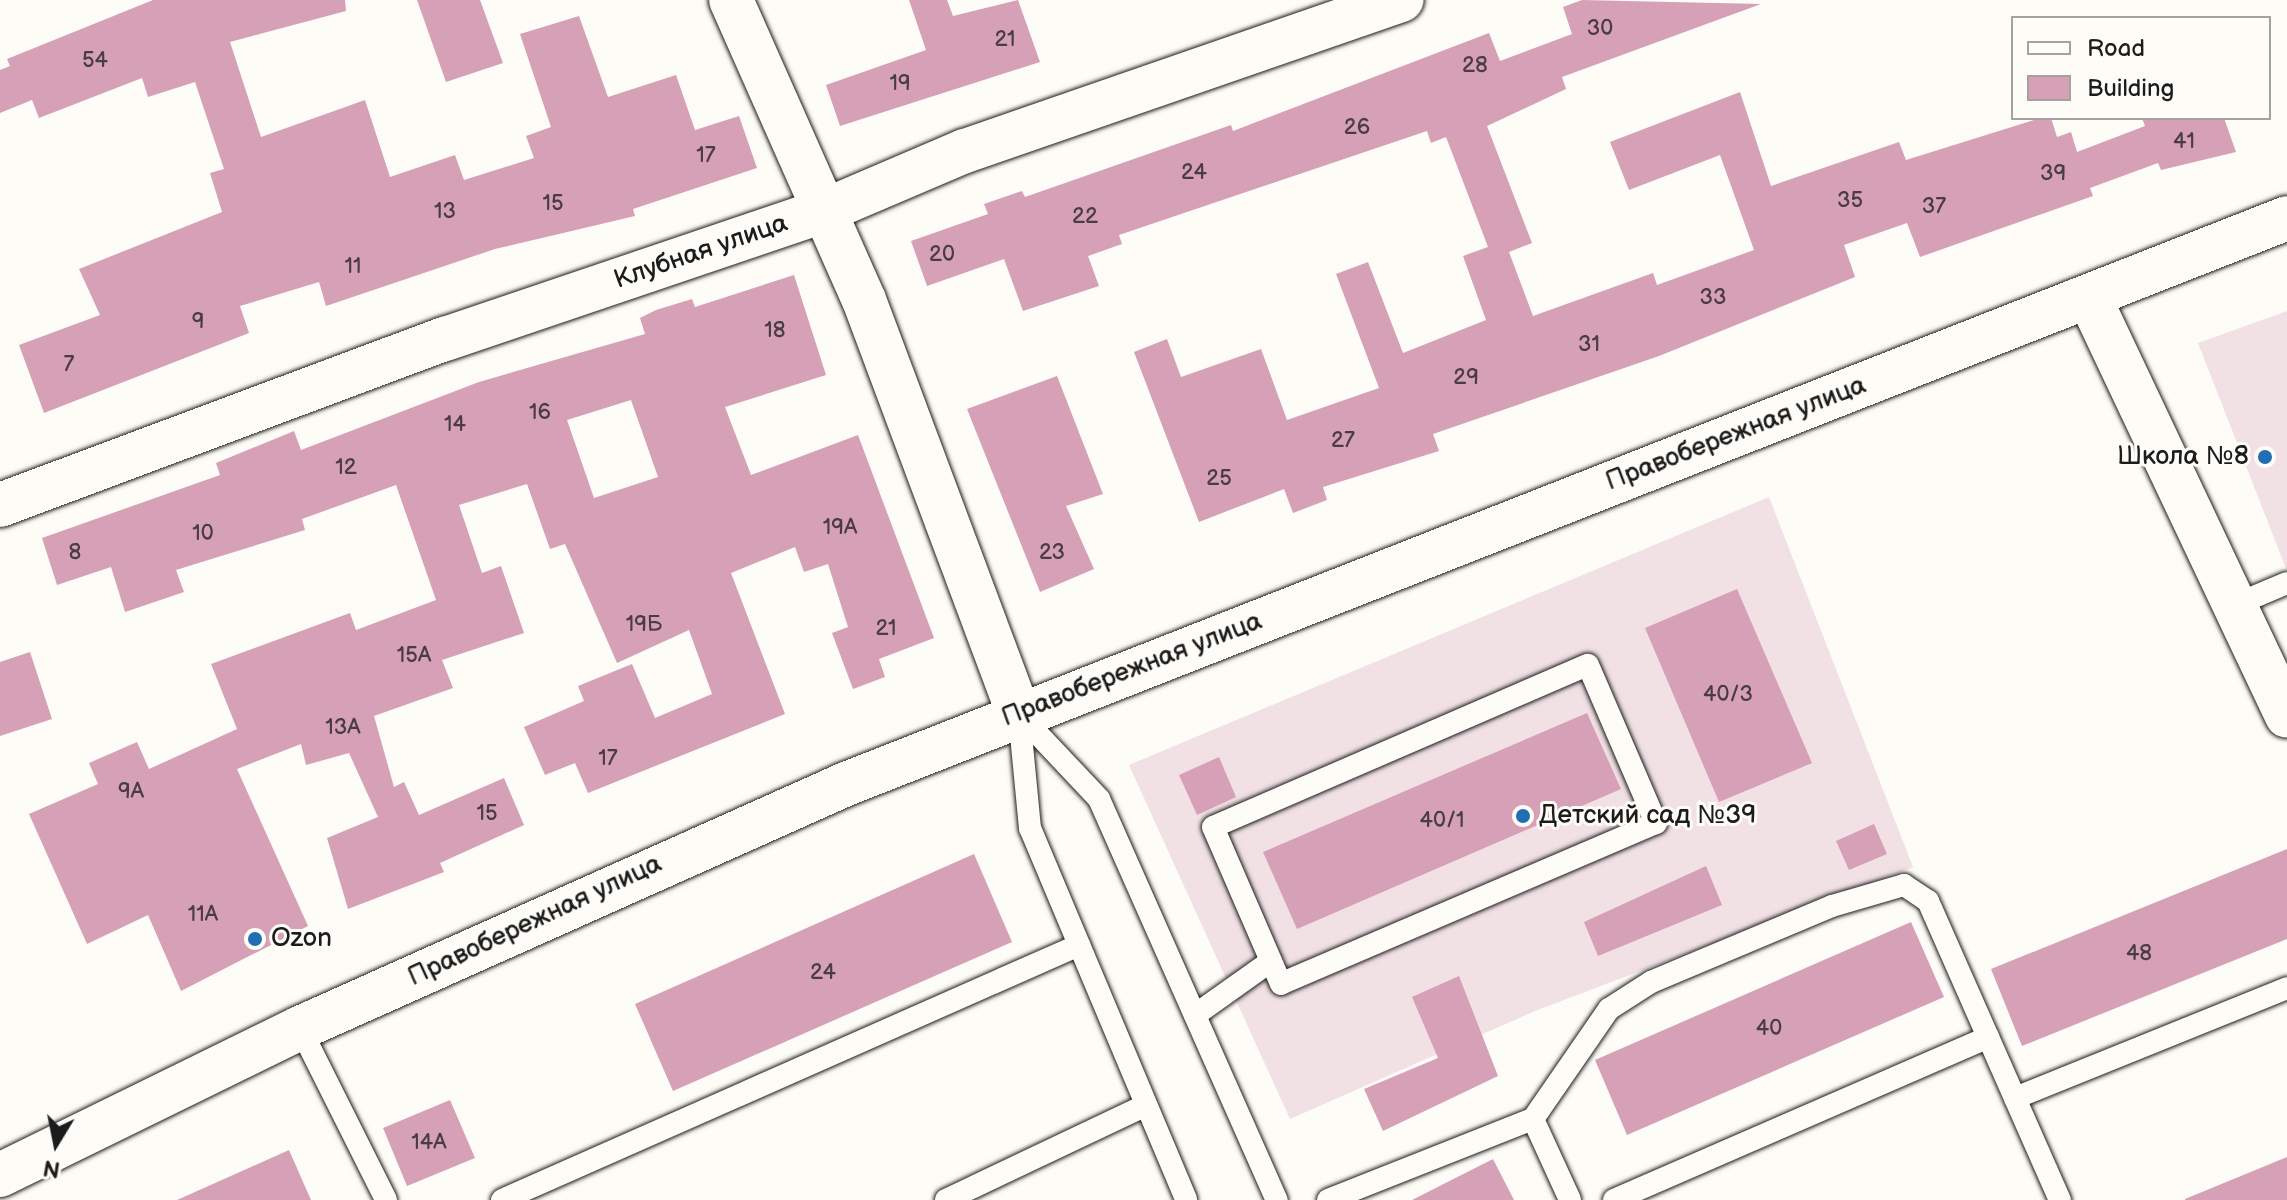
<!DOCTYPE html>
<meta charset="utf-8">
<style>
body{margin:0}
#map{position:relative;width:2287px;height:1200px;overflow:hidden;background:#fdfcf7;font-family:"Balsamiq Sans",sans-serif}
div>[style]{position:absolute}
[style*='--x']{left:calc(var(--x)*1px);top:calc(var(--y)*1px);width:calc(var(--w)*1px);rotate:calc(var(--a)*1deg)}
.built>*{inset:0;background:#f1e0e4}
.building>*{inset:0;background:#d6a0b6}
.roads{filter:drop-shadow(0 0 2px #1c1c1c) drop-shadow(0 0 2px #1c1c1c)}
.service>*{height:22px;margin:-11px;padding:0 11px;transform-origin:11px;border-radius:11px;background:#fdfcf7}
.minor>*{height:44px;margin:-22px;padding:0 22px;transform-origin:22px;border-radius:22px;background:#fdfcf7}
.tertiary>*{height:44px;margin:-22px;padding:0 22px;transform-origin:22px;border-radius:22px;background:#fdfcf7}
.dots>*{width:22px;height:22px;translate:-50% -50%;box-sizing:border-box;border:4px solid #fdfcf7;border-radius:50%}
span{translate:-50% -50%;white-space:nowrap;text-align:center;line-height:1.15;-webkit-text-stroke:6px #fdfcf7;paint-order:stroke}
.number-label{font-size:22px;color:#4a3d42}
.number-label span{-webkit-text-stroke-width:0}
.street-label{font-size:26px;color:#1c1c1c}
.poi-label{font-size:26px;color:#1c1c1c}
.right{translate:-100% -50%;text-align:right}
.left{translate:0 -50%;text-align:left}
.legend{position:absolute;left:2011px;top:16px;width:260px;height:104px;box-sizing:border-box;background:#fdfcf7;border:2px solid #a3a29f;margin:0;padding:10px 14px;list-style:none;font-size:24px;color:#1c1c1c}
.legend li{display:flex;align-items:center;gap:16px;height:40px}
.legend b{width:40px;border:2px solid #a3a29f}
.north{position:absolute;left:16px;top:1104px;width:80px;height:80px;-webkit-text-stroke:6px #fdfcf7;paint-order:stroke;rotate:190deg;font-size:22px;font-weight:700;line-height:32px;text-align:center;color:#1c1c1c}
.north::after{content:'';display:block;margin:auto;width:28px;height:36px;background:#1c1c1c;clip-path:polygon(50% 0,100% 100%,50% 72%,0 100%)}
</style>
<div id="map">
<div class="built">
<i style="clip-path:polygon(2287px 311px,2287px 571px,2198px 343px)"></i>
<i style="clip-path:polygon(1769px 497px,1913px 867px,1535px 1011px,1290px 1119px,1129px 765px)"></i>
</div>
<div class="building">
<i style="clip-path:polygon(153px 0,345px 0,346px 11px,230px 42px,261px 137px,365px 100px,390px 177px,455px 155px,464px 180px,534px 158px,526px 136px,551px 127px,520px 34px,579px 16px,608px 97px,676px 75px,695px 130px,739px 116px,757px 168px,633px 209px,635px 216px,495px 249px,326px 306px,319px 282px,240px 306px,249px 333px,44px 413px,19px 345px,100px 315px,79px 269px,222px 212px,210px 173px,224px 169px,195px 82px,148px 97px,142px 78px,39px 118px,32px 100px,0 113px,0 70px,10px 66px,7px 59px)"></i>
<i style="clip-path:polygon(417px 0,480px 0,503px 63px,446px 82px)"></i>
<i style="clip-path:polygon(909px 0,947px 0,953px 16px,1018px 0,1040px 62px,840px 126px,826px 85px,926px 50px)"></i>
<i style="clip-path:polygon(1582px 0,1761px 4px,1562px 77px,1566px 89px,1487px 126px,1532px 243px,1509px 252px,1533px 316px,1653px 273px,1657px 285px,1754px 250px,1720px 155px,1629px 190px,1610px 142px,1740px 92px,1771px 186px,1899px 142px,1906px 160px,2040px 118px,2051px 118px,2057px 137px,2071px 132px,2077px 152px,2145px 126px,2142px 118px,2224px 118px,2236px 152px,2161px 170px,2158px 163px,2090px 188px,2093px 196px,1920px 257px,1907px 223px,1844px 245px,1855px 277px,1659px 356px,1433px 434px,1439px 451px,1323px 487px,1327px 500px,1293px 513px,1284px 489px,1199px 522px,1134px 352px,1167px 339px,1181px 377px,1261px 349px,1287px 420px,1379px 388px,1336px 274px,1368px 262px,1403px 353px,1486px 320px,1463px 256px,1488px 247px,1446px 137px,1431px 143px,1427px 131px,1119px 235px,1122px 244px,1088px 256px,1099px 286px,1023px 311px,1004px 259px,927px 286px,911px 241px,988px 214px,984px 204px,1022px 191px,1025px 197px,1231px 125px,1233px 131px,1489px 33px,1500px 61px,1572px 34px,1563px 7px)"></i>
<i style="clip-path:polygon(evenodd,794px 275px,826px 375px,725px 407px,751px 475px,858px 435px,934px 638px,879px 659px,885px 677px,853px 689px,832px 633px,848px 627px,828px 564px,804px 572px,795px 547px,731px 573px,785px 714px,588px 793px,575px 763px,545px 775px,524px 727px,584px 701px,578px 686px,632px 664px,655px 718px,712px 694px,689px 630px,617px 663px,565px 544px,550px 549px,527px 484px,459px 505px,482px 573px,501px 566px,524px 633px,442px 660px,453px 688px,374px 716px,394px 787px,404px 782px,419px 815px,504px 778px,524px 825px,440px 863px,444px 872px,348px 909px,327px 838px,378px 817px,349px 753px,306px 765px,301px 744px,237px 769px,308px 926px,181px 991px,148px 915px,87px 944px,29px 814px,98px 784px,89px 763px,137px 742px,149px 769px,237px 729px,211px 664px,350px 613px,356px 630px,436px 600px,396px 485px,302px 519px,305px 530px,176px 570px,184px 592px,125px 612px,111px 567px,57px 585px,42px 538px,220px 475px,216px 463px,294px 431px,301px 450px,479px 382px,645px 334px,640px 318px,656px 310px,692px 299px,695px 307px,794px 275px,631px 400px,658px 477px,594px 498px,567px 420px,631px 400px)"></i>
<i style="clip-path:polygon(1057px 376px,1103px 494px,1066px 506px,1094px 569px,1040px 592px,967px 409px)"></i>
<i style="clip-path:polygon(1737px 589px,1812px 763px,1719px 802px,1645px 628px)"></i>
<i style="clip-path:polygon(30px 652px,52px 719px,0 736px,0 662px)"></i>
<i style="clip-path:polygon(1587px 713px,1621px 789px,1297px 929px,1263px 852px)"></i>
<i style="clip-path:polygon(1219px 757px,1236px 797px,1197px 815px,1179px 775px)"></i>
<i style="clip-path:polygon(1874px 824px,1887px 854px,1849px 870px,1836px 841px)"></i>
<i style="clip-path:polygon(2287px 849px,2287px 939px,2022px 1046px,1991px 969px)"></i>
<i style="clip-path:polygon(974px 854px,1012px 942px,673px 1091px,635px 1004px)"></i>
<i style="clip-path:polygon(1706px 866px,1722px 905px,1598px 956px,1584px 922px)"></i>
<i style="clip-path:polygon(1911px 922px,1944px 997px,1627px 1135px,1595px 1060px)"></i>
<i style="clip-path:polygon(1459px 976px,1498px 1076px,1383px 1131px,1364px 1089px,1438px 1058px,1412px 997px)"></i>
<i style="clip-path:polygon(450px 1100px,475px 1158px,407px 1186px,383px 1128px)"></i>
<i style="clip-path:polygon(289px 1150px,311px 1200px,177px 1200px)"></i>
<i style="clip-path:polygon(2287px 1157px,2287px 1200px,2185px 1200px,2185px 1199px)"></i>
<i style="clip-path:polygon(1493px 1159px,1514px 1200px,1412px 1200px)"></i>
</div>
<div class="roads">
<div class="service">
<i style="--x:2235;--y:605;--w:56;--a:-22.9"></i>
<i style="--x:1588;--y:665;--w:172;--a:66.7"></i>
<i style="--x:1656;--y:823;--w:408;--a:156.8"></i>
<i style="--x:1281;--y:984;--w:171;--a:-113.4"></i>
<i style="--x:1213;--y:827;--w:408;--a:-23.4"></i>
<i style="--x:1019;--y:714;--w:117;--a:46.7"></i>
<i style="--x:1099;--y:799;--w:439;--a:66.1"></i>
<i style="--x:1019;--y:714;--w:115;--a:84.5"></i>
<i style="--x:1030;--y:828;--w:403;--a:67.2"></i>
<i style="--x:1195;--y:1015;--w:93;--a:-35.4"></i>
<i style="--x:300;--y:1028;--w:192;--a:63.4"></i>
<i style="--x:2015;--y:1098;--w:293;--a:-22"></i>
<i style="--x:1533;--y:1119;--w:89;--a:65.4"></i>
<i style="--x:502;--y:1200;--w:631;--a:-23.84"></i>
<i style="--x:946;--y:1200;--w:221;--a:-25.4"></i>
<i style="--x:1328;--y:1200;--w:220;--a:-21.6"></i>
<i style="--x:1533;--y:1119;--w:134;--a:-55.4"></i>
<i style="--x:1609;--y:1009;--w:50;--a:-32.7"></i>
<i style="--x:1651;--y:982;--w:196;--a:-22.8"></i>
<i style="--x:1832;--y:906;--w:75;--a:-16.3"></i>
<i style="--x:1904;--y:885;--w:29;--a:34"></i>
<i style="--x:1928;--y:901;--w:327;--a:66.2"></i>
<i style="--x:1614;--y:1200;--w:408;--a:-23.5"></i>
</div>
<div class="minor">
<i style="--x:731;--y:0;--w:328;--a:66.1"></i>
<i style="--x:864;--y:300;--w:442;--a:69.5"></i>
<i style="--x:2089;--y:297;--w:463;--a:64.7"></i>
<i style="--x:0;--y:505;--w:475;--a:-20.5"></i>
<i style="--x:445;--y:339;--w:400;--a:-18.7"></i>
<i style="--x:824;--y:211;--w:153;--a:-23.1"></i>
<i style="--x:965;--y:151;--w:462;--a:-19.1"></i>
</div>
<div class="tertiary">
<i style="--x:0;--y:1175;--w:334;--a:-26.1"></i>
<i style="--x:300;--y:1028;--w:598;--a:-24.08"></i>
<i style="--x:846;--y:784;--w:1548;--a:-21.44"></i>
</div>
</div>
<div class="dots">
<i style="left:2265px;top:457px;background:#1f6fb2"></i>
<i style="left:1523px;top:816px;background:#1f6fb2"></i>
<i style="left:255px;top:939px;background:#1f6fb2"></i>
</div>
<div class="number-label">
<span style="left:1600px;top:29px">30</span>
<span style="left:1005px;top:40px">21</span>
<span style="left:95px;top:61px">54</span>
<span style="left:1475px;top:66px">28</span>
<span style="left:900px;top:84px">19</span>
<span style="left:1357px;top:128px">26</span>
<span style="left:2184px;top:142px">41</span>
<span style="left:706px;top:156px">17</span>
<span style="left:1194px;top:173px">24</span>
<span style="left:2053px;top:174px">39</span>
<span style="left:1850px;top:201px">35</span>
<span style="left:553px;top:204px">15</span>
<span style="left:1934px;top:207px">37</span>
<span style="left:445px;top:212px">13</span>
<span style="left:1085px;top:217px">22</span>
<span style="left:942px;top:255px">20</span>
<span style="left:353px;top:267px">11</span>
<span style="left:1713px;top:298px">33</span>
<span style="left:198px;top:322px">9</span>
<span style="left:775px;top:331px">18</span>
<span style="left:1589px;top:345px">31</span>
<span style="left:69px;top:365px">7</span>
<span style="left:1466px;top:378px">29</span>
<span style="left:540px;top:413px">16</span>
<span style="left:455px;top:425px">14</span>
<span style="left:1343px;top:441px">27</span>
<span style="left:346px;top:468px">12</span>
<span style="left:1219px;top:479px">25</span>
<span style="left:840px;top:528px">19А</span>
<span style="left:203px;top:534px">10</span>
<span style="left:75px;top:553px">8</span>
<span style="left:1052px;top:553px">23</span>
<span style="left:644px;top:625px">19Б</span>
<span style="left:886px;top:629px">21</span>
<span style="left:414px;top:656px">15А</span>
<span style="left:1728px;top:695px">40/3</span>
<span style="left:343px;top:728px">13А</span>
<span style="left:608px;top:759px">17</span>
<span style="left:131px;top:792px">9А</span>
<span style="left:487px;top:814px">15</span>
<span style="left:1442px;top:821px">40/1</span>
<span style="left:203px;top:915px">11А</span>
<span style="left:2139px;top:954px">48</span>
<span style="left:823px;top:973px">24</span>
<span style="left:1769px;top:1029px">40</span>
<span style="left:429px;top:1143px">14А</span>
</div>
<div class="street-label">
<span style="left:701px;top:252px;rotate:-19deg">Клубная улица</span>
<span style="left:1736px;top:434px;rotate:-21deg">Правобережная улица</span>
<span style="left:1132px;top:670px;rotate:-21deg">Правобережная улица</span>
<span style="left:535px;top:921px;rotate:-25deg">Правобережная улица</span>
</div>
<div class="poi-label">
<span class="right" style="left:2249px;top:457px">Школа №8</span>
<span class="left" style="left:1539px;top:816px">Детский сад №39</span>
<span class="left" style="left:271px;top:939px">Ozon</span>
</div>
<ul class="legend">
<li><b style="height:10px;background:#fdfcf7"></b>Road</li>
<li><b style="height:22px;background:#d6a0b6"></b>Building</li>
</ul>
<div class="north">N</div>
</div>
